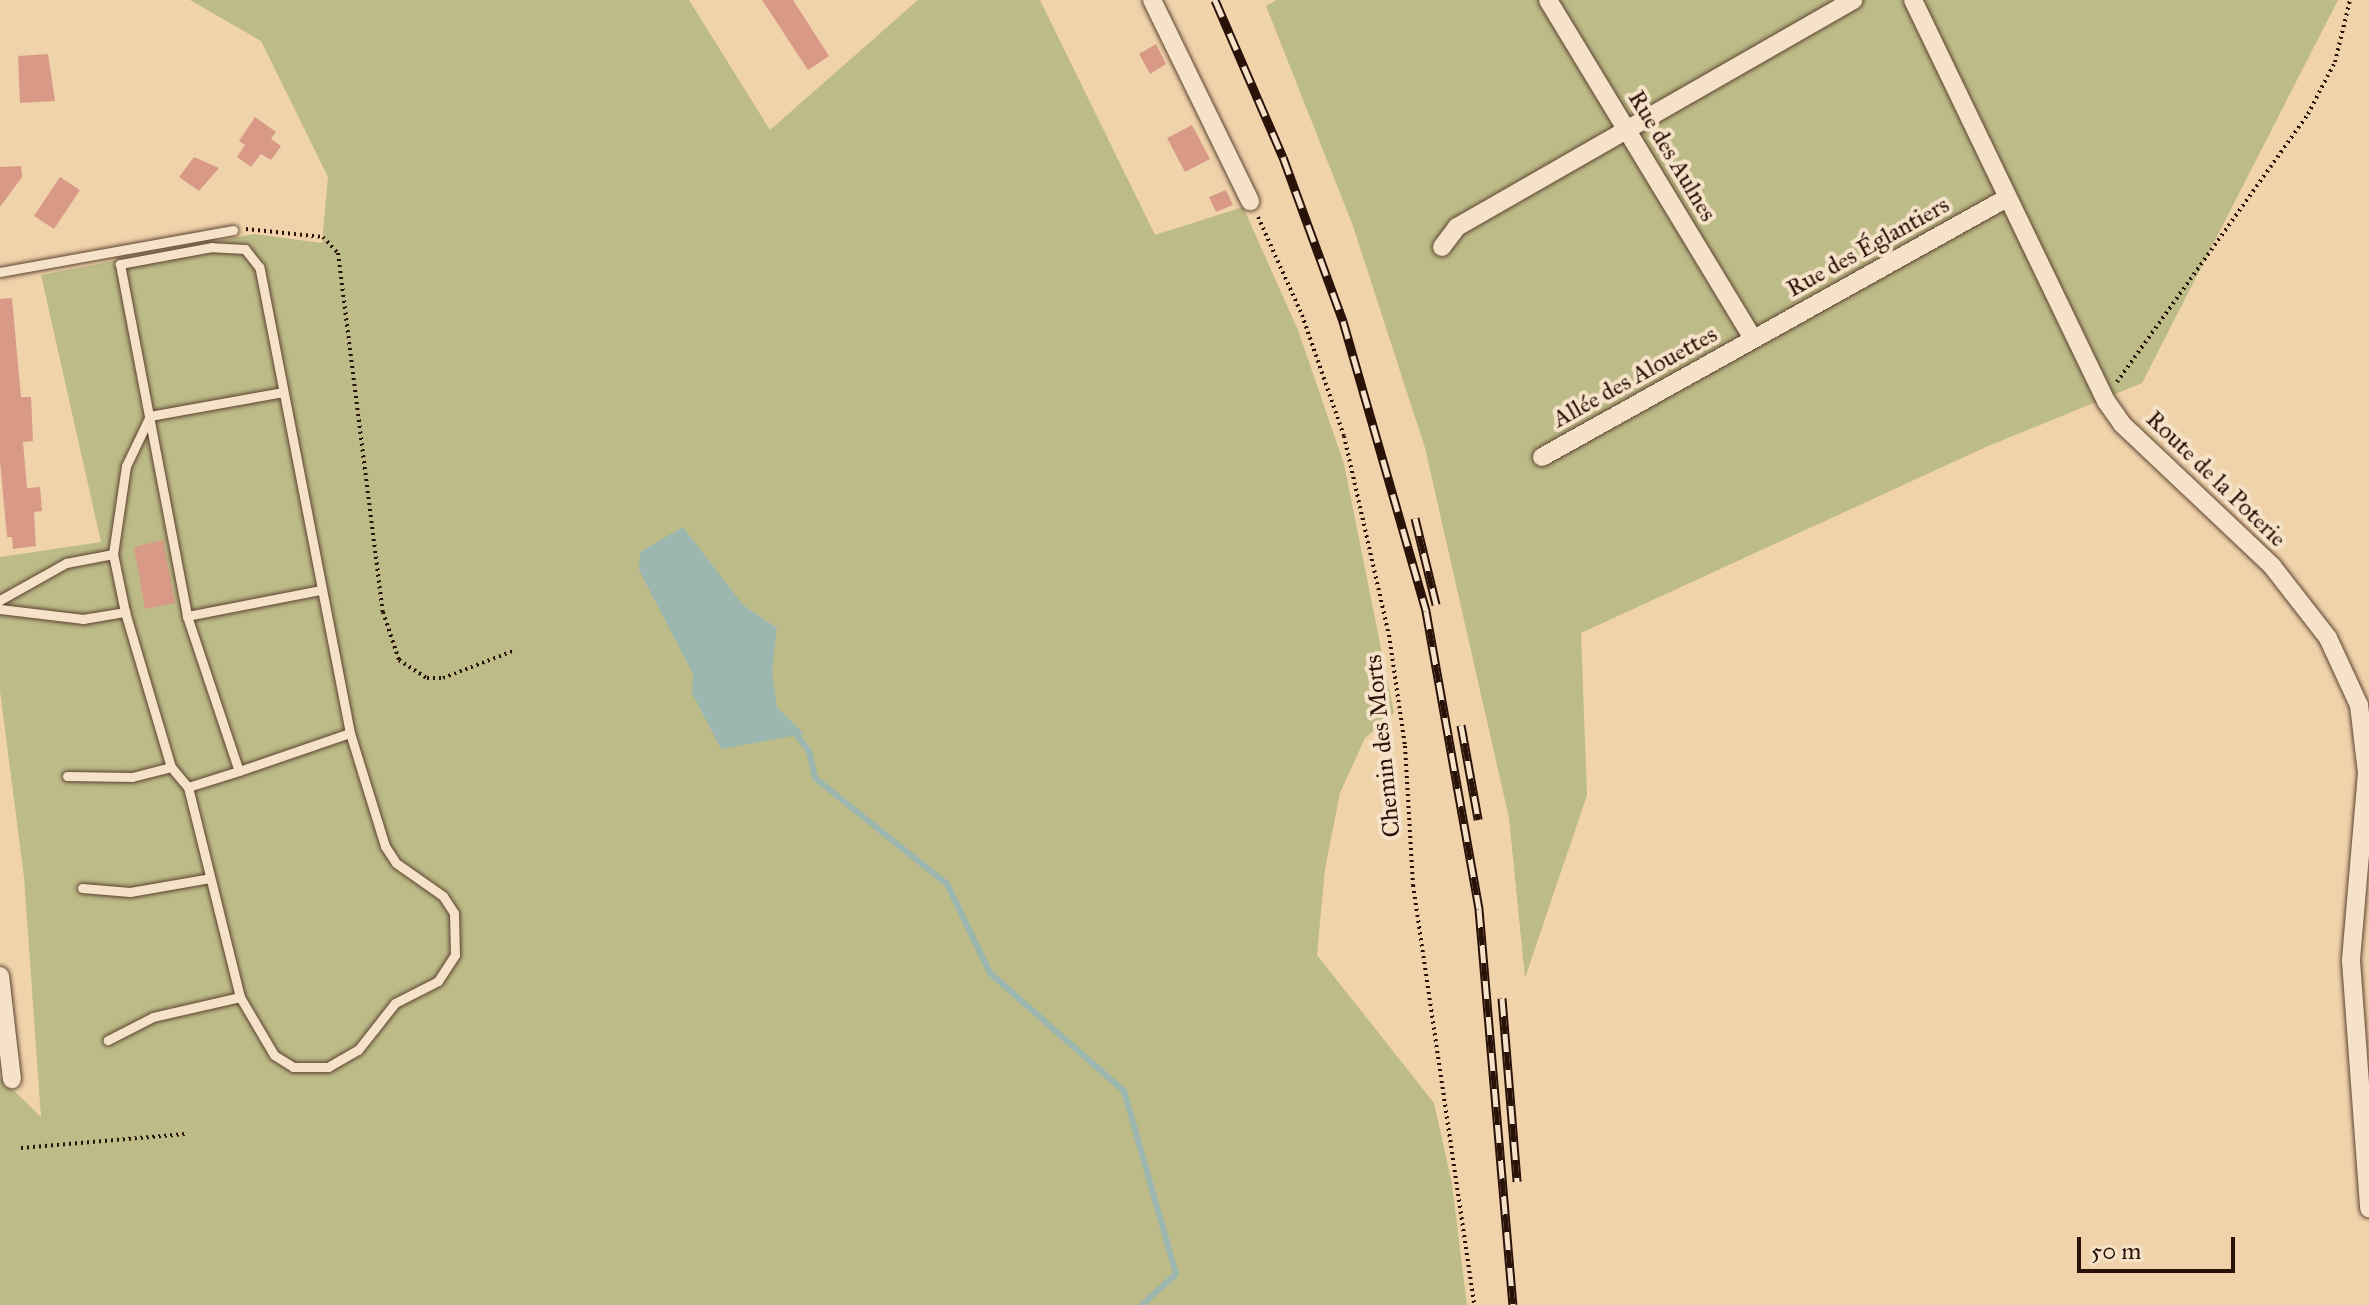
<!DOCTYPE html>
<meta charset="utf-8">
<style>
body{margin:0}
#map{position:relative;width:2369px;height:1305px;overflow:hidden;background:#f0d3ab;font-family:"IM FELL Great Primer",serif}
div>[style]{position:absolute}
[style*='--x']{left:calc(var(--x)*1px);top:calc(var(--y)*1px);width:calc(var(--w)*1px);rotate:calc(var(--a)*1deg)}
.green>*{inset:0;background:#bdbb87}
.water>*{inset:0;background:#9bb7b0}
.stream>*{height:6px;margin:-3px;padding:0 3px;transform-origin:3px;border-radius:3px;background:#9bb7b0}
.building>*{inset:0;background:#d89a87}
.path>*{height:4px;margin-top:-2px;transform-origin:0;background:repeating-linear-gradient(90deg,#2a1208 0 2px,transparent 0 6px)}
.roads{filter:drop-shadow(0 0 2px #5c4231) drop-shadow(0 0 2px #5c4231)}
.lane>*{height:9px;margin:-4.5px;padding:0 4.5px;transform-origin:4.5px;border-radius:4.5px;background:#f5e2c8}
.street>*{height:18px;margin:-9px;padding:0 9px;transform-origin:9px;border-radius:9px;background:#f5e2c8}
.rail>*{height:9px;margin-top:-4.5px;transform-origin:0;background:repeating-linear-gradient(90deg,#f5e2c8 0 18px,#2a1208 0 36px);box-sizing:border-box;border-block:2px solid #2a1208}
span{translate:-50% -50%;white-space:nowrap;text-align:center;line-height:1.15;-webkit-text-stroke:8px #f5e2c8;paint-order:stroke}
.street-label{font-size:24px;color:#2a1208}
.scale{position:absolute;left:2077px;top:1237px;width:158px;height:36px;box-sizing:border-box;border:4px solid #2a1208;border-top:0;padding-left:10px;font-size:24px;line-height:28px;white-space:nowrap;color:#2a1208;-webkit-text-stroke:6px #f5e2c8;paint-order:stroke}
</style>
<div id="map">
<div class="green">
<i style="clip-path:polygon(190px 0,689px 0,770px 130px,918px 0,1040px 0,1155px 235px,1243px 207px,1298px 330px,1344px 464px,1394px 713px,1365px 738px,1340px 793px,1325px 869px,1317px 955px,1434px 1103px,1452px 1184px,1467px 1305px,0 1305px,0 1077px,41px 1117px,24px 877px,0 691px,0 557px,101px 542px,41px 275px,254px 234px,322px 243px,328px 177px,261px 41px)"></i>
<i style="clip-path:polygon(1277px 0,2338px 0,2142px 383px,1986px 447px,1581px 633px,1587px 795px,1525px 978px,1509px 818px,1425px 448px,1353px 226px,1266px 6px)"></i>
</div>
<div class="water">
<i style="clip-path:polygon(683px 527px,743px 605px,777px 628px,772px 672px,777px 707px,804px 734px,721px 749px,692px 693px,693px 674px,639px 570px,640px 552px)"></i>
</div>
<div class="stream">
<i style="--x:792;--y:729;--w:28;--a:52"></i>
<i style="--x:809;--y:751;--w:28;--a:77"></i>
<i style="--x:815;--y:778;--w:169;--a:38.8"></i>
<i style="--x:947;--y:884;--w:99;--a:64.2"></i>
<i style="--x:990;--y:973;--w:179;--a:41.4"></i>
<i style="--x:1124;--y:1091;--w:190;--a:74.1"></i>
<i style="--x:1176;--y:1274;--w:46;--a:137.6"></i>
</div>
<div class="building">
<i style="clip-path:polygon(762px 0,793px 0,829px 56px,808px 70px)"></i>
<i style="clip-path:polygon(1156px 44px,1166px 64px,1150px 74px,1139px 54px)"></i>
<i style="clip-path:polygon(48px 54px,55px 101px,20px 103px,18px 56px)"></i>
<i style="clip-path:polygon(255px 117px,276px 132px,271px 139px,281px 146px,271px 160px,261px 154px,251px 167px,237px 157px,245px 145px,239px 141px)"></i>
<i style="clip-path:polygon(1192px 125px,1210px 159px,1185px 172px,1167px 138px)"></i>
<i style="clip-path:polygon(194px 157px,219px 168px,199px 191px,179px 177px)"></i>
<i style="clip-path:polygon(21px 166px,22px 177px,0 207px,0 167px)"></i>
<i style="clip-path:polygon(60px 177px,80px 190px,54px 229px,34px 216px)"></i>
<i style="clip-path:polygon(1226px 190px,1233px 205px,1216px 212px,1209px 197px)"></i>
<i style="clip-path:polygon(12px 298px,21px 397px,31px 397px,33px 441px,23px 442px,27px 488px,40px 487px,42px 511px,34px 512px,36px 546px,13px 549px,12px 537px,7px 537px,0 461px,0 299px)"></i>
<i style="clip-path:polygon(163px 540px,175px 603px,145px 609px,134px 547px)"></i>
</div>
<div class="path">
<i style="--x:1258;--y:217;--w:107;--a:65.8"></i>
<i style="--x:1302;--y:315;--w:128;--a:70.9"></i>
<i style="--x:1344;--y:436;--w:204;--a:77.3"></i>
<i style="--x:1389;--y:635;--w:112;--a:81.8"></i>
<i style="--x:1405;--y:746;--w:139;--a:86.7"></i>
<i style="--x:1413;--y:885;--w:424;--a:81.7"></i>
<i style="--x:246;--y:229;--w:77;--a:5.9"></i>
<i style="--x:323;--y:237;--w:22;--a:47"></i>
<i style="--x:338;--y:253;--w:362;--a:82.9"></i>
<i style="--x:383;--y:612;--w:51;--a:71.6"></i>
<i style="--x:399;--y:660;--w:33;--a:33"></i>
<i style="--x:427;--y:678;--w:16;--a:0"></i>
<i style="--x:443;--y:678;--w:75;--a:-21.1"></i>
<i style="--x:2117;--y:382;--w:329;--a:-54.5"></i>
<i style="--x:2308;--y:114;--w:59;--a:-62.6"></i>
<i style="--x:2335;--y:62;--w:64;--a:-76.4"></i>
<i style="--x:21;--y:1148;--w:165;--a:-4.9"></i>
</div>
<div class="roads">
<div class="lane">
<i style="--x:0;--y:272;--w:237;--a:-10.2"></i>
<i style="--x:113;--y:554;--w:59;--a:78.3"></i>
<i style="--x:0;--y:600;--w:76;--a:-29.3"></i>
<i style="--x:66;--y:563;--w:48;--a:-10.8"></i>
<i style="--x:113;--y:554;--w:89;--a:-81.6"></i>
<i style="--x:126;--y:466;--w:55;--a:-64.4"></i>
<i style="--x:150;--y:416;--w:135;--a:-10.2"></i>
<i style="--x:0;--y:609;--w:84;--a:6.9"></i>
<i style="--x:83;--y:619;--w:43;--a:-9.5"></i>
<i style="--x:125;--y:612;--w:162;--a:73.5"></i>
<i style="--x:171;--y:767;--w:26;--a:50"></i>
<i style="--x:188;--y:787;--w:216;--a:76.1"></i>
<i style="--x:240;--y:997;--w:89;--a:167.1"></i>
<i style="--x:153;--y:1017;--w:51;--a:152.9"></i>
<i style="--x:187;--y:616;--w:136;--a:-11"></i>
<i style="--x:67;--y:776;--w:65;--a:0.9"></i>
<i style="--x:132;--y:777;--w:40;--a:-14.4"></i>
<i style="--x:188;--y:787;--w:53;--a:-17.4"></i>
<i style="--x:239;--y:771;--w:117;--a:-18.9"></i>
<i style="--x:350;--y:733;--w:475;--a:-101"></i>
<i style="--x:259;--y:267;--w:23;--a:-128"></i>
<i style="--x:245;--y:249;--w:33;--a:-177"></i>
<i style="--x:212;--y:247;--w:94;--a:169.5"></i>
<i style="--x:120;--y:264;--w:358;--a:79.2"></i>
<i style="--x:187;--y:616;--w:163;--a:71.5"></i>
<i style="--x:82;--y:888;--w:48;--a:4.8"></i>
<i style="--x:130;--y:892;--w:81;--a:-9.9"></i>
<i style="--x:240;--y:997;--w:67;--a:59.6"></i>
<i style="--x:274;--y:1055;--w:22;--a:32"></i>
<i style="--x:293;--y:1067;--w:35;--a:0"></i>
<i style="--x:328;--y:1067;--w:34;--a:-30"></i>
<i style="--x:358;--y:1050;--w:60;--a:-51.8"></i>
<i style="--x:395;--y:1003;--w:48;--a:-27.1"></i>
<i style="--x:438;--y:981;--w:31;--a:-57"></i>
<i style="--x:455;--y:955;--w:42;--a:-91.4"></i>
<i style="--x:454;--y:913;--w:20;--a:-123"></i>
<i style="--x:443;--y:896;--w:57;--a:-144.9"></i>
<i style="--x:396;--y:863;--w:20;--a:-123"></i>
<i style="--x:385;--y:846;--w:118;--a:-107.2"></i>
</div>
<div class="street">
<i style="--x:1152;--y:0;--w:224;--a:64"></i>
<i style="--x:1548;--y:0;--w:395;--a:58.8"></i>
<i style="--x:1913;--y:0;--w:445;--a:64.3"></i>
<i style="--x:2106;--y:401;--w:28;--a:55"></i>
<i style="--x:2122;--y:424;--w:207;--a:43.4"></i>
<i style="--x:2272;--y:566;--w:91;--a:52.1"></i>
<i style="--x:2328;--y:638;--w:74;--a:65.2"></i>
<i style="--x:2359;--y:705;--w:68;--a:83.3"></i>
<i style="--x:2367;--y:773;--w:189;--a:94.9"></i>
<i style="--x:2351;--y:961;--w:248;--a:85.8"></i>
<i style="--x:1442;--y:247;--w:25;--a:-53"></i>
<i style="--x:1457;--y:227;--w:457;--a:-29.8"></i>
<i style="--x:1542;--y:457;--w:532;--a:-29.12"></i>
<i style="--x:0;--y:976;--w:104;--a:83.4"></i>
</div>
</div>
<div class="rail">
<i style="--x:1215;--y:0;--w:171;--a:66.6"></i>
<i style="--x:1283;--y:157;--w:175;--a:69.9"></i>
<i style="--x:1343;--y:321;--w:302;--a:74"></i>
<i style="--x:1426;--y:611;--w:303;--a:79.9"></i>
<i style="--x:1479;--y:909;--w:397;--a:85.1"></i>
<i style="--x:1415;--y:518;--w:89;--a:76.3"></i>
<i style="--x:1461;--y:725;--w:96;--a:79.7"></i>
<i style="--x:1502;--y:998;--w:184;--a:85.3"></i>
</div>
<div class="street-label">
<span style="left:1672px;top:156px;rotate:59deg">Rue des Aulnes</span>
<span style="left:1868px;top:247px;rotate:-29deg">Rue des Églantiers</span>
<span style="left:1635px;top:377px;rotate:-29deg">Allée des Alouettes</span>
<span style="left:2216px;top:479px;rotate:44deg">Route de la Poterie</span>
<span style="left:1383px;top:746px;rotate:-96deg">Chemin des Morts</span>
</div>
<div class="scale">50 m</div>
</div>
